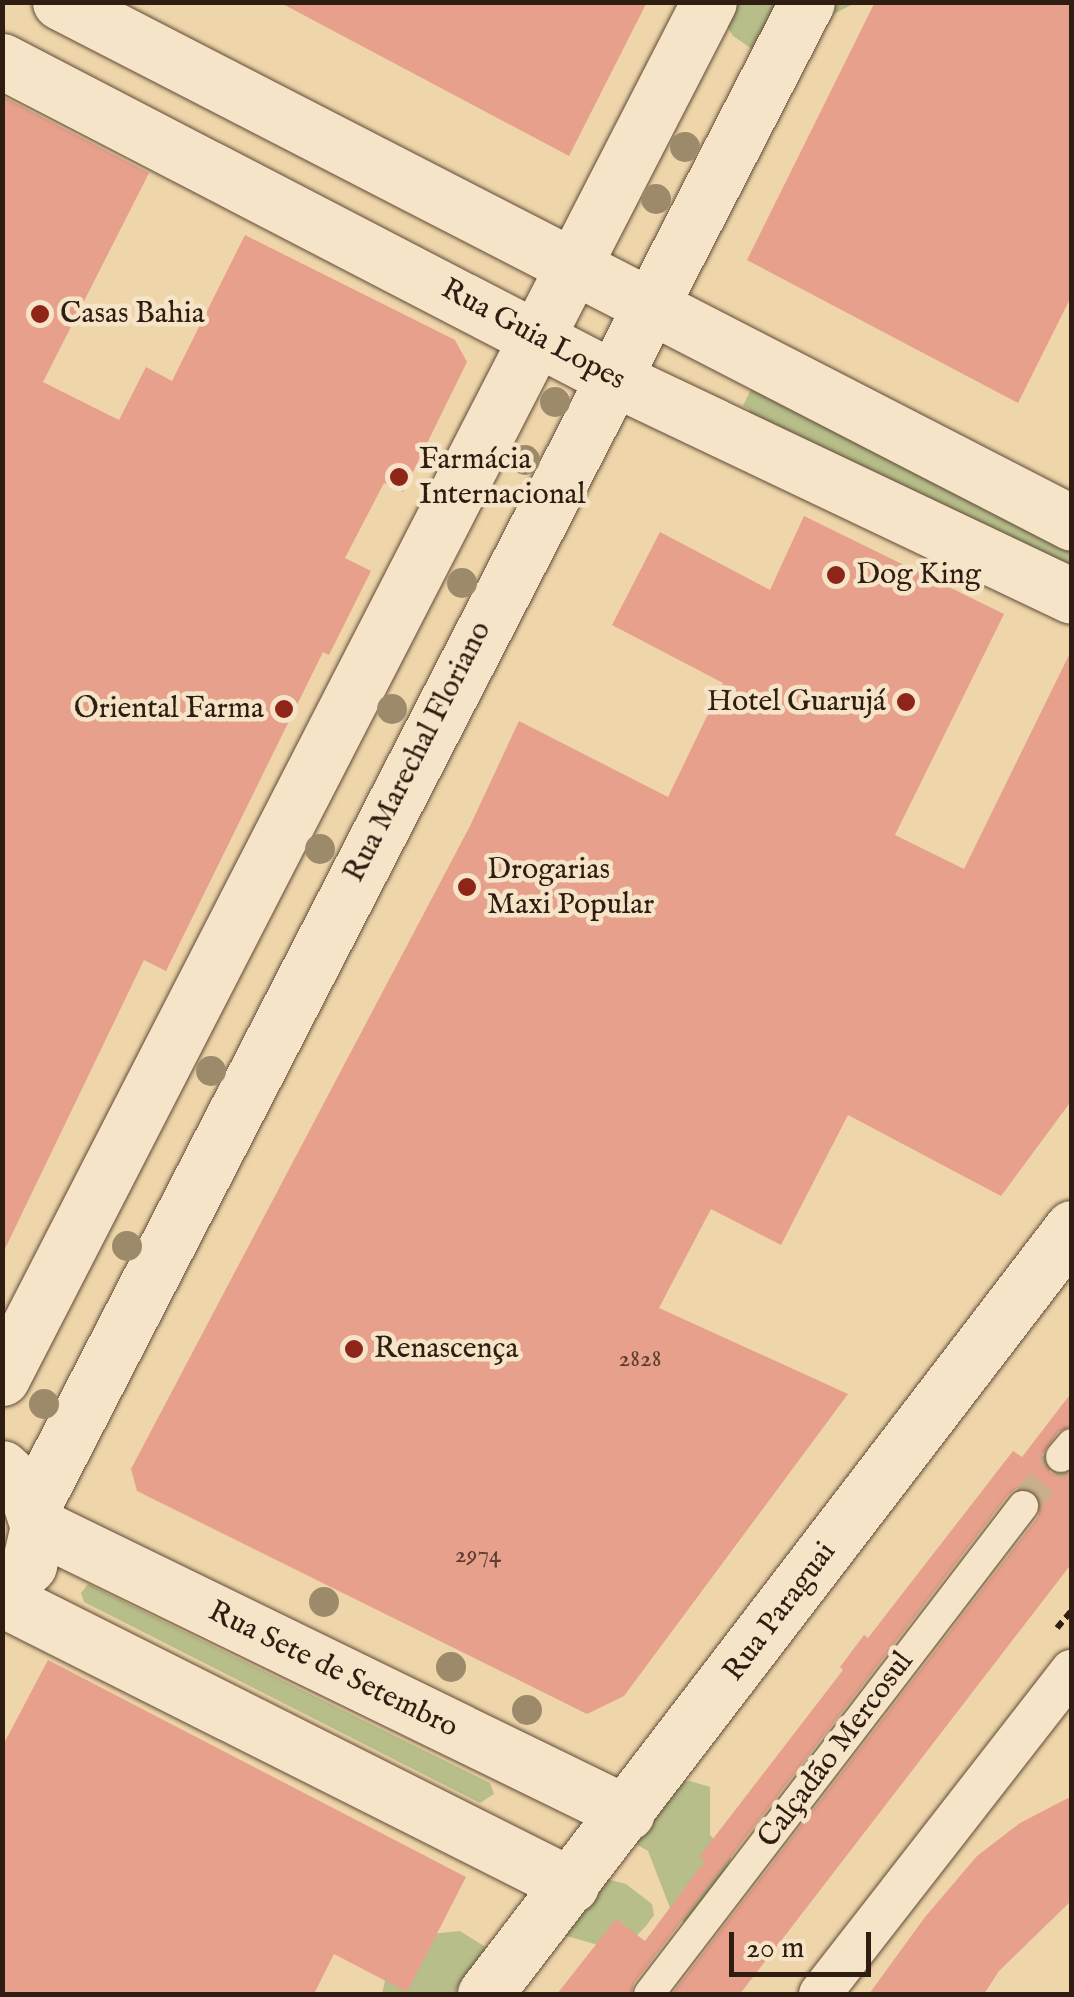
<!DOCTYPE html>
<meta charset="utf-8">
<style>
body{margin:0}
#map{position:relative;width:1074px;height:1997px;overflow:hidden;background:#efd5aa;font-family:"IM FELL English",serif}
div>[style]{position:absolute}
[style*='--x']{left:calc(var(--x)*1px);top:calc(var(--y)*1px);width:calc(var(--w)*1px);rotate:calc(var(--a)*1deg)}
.green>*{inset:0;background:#b7be8a}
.building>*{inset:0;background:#e7a08b}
.pedestrian-tunnel>*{height:30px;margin-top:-15px;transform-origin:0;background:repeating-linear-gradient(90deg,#c9b08b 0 30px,transparent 0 45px)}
.path>*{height:6px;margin-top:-3px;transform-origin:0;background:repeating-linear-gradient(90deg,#301d11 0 8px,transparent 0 13px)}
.roads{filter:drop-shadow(0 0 2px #604b37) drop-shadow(0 0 2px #604b37)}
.pedestrian>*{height:30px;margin:-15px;padding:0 15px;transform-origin:15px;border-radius:15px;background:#f5e4c8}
.minor>*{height:42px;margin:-21px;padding:0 21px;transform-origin:21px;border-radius:21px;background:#f5e4c8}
.secondary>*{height:55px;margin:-27.5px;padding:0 27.5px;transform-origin:27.5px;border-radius:27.5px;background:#f5e4c8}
.trees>*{width:30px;height:30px;margin:-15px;border-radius:50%;background:#9c8a6a}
.dots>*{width:28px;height:28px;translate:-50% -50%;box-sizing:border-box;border:5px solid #f5e4c8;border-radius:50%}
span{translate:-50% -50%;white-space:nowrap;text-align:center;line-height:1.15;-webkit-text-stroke:9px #f5e4c8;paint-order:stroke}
.number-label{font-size:25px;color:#5e3e30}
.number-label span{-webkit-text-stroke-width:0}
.poi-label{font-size:30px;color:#301d11}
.left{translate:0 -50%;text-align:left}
.right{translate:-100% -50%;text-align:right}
.street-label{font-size:30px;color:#301d11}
.frame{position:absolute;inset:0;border:5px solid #301d11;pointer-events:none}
.scale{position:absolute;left:729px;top:1932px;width:142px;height:45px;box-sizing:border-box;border:5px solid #301d11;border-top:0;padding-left:12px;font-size:30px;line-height:35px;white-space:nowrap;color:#301d11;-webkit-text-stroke:8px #f5e4c8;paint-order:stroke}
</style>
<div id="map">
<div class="green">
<i style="clip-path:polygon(723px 3px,855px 3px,758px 53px,733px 36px,722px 18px)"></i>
<i style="clip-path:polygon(751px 389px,1071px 518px,1071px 587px,756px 437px,749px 409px,743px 406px)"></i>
<i style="clip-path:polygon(88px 1584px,490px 1783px,494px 1794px,480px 1803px,84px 1602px,81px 1593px)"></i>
<i style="clip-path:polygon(690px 1781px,710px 1787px,710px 1835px,731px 1858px,699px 1932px,672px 1913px,648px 1851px,629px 1840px,670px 1784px)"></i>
<i style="clip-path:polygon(595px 1876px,626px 1884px,652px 1904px,654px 1915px,646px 1926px,631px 1941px,612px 1949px,560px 1934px)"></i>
<i style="clip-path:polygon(460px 1931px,495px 1953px,470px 1983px,460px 1983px,454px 1994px,382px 1994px,386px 1976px,430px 1934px)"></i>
</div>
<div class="building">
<i style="clip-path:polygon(279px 2px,647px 2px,569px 156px)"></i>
<i style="clip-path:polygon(875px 2px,1072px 2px,1072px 295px,1018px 403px,747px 260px)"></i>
<i style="clip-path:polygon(2px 96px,149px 173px,43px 382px,119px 420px,146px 367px,172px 381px,245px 235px,455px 340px,467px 362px,403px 492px,384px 483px,345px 558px,371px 571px,329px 655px,323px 652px,166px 971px,144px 960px,2px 1255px)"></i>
<i style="clip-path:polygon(804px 516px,1004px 614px,895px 835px,964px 869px,1072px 649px,1072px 1100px,1001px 1196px,848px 1115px,781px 1245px,711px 1209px,659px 1308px,848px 1394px,624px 1696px,587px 1714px,137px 1491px,131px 1469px,470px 826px,519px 721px,668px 797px,723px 683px,612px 625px,660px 532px,770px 590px)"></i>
<i style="clip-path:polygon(1072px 1392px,1072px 1426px,1058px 1432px,1042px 1455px,1050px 1472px,1059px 1476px,1072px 1472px,1072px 1563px,740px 1994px,672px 1994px,1038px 1517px,1041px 1500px,1034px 1491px,1017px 1488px,1008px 1495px,634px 1983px,631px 1994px,557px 1994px,616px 1919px,645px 1941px,705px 1861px,699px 1857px,843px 1670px,840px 1667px,864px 1635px,868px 1638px,1013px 1451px,1022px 1457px)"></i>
<i style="clip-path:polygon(48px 1660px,466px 1877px,407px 1992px,334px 1954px,314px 1994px,2px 1994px,2px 1747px)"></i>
<i style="clip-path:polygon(1072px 1796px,1072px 1900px,999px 1971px,984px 1994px,869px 1994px,925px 1917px,977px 1856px,1020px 1823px)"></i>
</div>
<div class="pedestrian-tunnel">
<i style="--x:1023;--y:1506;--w:62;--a:-52.2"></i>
</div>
<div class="path">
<i style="--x:1057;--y:1628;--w:23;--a:-50"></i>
</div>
<div class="roads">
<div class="pedestrian">
<i style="--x:1061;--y:1457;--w:17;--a:-50"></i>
<i style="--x:649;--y:1994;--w:615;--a:-52.53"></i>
</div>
<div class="minor">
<i style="--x:820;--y:1994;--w:410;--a:-52.1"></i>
</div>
<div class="secondary">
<i style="--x:60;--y:2;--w:1138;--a:27.24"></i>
<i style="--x:2;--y:61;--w:686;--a:27.42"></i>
<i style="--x:611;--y:377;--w:510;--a:25.41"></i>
<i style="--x:2;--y:1378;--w:1547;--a:-62.81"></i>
<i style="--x:2;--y:1468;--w:33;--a:43"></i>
<i style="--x:26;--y:1490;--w:38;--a:72"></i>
<i style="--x:38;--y:1526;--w:40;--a:103"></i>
<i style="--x:29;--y:1565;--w:38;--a:135"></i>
<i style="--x:34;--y:1504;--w:1689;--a:-62.77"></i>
<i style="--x:38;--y:1526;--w:655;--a:25.98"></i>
<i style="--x:2;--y:1599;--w:637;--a:26.69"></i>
<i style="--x:485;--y:1994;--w:965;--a:-52.54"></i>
</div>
</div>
<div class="trees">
<i style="left:685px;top:147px"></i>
<i style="left:656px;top:199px"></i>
<i style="left:555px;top:402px"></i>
<i style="left:525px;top:460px"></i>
<i style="left:462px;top:583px"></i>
<i style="left:392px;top:709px"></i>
<i style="left:320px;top:849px"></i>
<i style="left:211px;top:1071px"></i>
<i style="left:127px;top:1246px"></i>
<i style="left:44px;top:1404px"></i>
<i style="left:324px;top:1602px"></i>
<i style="left:451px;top:1667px"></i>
<i style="left:527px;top:1710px"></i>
</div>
<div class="dots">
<i style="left:40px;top:314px;background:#8f2418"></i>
<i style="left:399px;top:477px;background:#8f2418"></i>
<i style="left:836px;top:575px;background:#8f2418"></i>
<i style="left:906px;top:702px;background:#8f2418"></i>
<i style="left:284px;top:709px;background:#8f2418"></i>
<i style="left:467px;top:887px;background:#8f2418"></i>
<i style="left:354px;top:1349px;background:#8f2418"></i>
</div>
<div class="number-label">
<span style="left:640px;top:1359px">2828</span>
<span style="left:478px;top:1555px">2974</span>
</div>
<div class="poi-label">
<span class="left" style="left:60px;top:314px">Casas Bahia</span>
<span class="left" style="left:419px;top:477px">Farmácia<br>Internacional</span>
<span class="left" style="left:856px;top:575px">Dog King</span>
<span class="right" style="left:886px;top:702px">Hotel Guarujá</span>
<span class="right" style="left:264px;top:709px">Oriental Farma</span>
<span class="left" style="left:487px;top:887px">Drogarias<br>Maxi Popular</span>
<span class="left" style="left:374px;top:1349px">Renascença</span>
</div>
<div class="street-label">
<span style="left:533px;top:335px;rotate:28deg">Rua Guia Lopes</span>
<span style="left:418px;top:752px;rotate:-63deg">Rua Marechal Floriano</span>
<span style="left:780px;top:1612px;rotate:-53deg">Rua Paraguai</span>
<span style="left:333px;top:1670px;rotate:26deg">Rua Sete de Setembro</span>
<span style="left:836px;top:1750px;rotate:-53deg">Calçadão Mercosul</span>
</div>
<div class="frame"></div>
<div class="scale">20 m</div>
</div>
